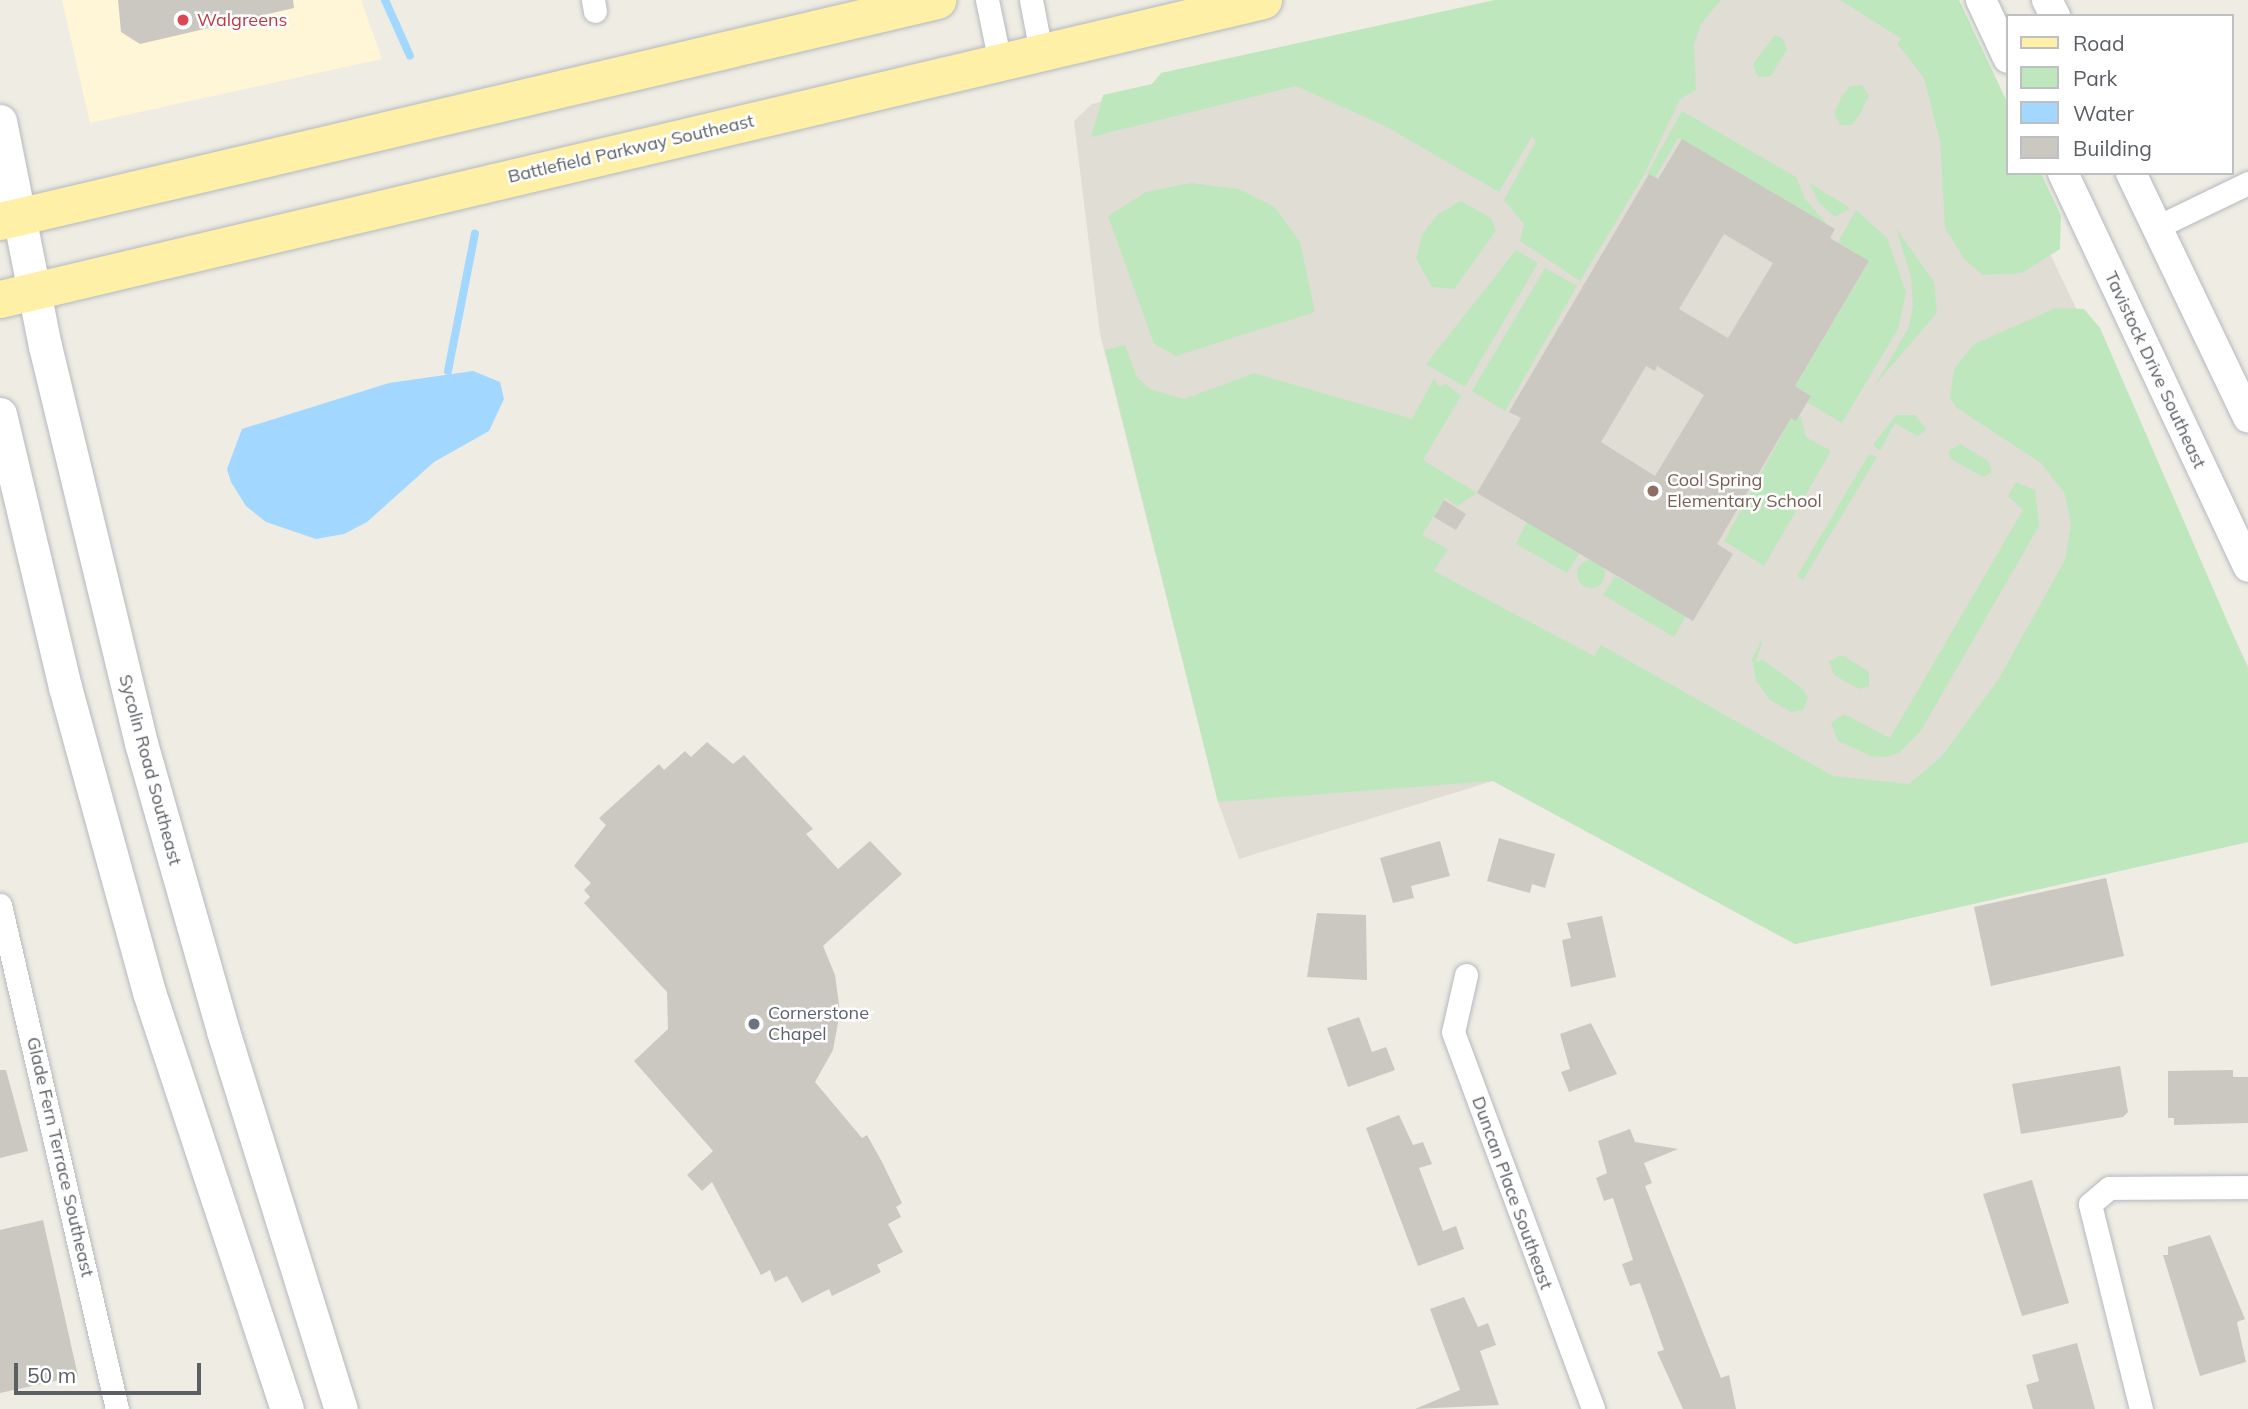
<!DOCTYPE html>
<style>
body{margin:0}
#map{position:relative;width:2248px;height:1409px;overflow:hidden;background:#eeece3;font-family:Mulish,sans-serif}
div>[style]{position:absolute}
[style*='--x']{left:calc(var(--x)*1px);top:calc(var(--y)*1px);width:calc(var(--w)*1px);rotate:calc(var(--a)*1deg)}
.commercial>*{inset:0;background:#fff5d7}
.education>*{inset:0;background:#e0ddd4}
.green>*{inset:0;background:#bee7be}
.round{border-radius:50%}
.water>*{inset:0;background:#a2d8ff}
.stream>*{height:8px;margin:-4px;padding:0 4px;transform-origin:4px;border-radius:4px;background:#a2d8ff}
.building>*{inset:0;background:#cbc8c2}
.roads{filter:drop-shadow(0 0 2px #b5b9be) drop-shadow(0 0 2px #b5b9be)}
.minor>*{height:23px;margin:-11.5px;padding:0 11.5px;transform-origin:11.5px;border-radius:11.5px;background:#fff}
.tertiary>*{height:30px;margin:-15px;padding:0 15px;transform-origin:15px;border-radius:15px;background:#fff}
.secondary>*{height:33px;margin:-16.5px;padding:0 16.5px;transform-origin:16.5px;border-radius:16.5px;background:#fff}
.primary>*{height:37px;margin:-18.5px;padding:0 18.5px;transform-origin:18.5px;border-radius:18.5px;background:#fff0a7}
.dots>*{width:19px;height:19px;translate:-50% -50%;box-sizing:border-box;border:4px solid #fff;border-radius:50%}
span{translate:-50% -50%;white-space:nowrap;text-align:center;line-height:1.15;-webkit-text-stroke:5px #fff;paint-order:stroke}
.health-label{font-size:18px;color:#be3a42}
.left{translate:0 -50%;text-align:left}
.street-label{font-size:18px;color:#5b5f64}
.education-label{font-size:18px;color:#785e54}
.worship-label{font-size:18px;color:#5b616d}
.legend{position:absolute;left:2006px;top:14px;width:228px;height:161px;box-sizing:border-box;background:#fff;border:2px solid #bdbfc1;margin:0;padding:9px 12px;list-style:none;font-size:21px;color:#5b5f64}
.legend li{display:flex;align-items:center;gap:14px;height:35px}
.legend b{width:35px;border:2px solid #bdbfc1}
.scale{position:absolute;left:14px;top:1363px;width:187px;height:32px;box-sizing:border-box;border:4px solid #5b5f64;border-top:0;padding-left:9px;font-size:21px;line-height:24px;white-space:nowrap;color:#5b5f64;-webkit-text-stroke:5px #fff;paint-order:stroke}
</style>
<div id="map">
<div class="commercial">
<i style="clip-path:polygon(62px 0,361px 0,382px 59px,90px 123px)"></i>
</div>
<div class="education">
<i style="clip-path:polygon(1521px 0,1928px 0,2248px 666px,2248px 842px,1795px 944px,1493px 781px,1239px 859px,1218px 802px,1100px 334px,1074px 121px,1092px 104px)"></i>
</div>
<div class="green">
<i style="clip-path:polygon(1495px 0,1721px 0,1701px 24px,1694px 44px,1696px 90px,1680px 99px,1644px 175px,1580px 281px,1520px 241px,1524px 224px,1504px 200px,1536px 141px,1532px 136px,1499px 192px,1385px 126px,1296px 86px,1091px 137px,1103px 95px,1152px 84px,1161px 73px)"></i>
<i style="clip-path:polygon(1840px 0,1959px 0,2008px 104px,2008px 173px,2041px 173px,2061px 216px,2060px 249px,2022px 273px,1983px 275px,1965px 260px,1945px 228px,1940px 141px,1924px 78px,1897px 43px,1902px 39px)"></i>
<i style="clip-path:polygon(1775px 35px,1782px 38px,1787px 49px,1771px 76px,1758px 77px,1753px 64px)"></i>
<i style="clip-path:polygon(1862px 85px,1869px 96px,1861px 112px,1852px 125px,1840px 125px,1834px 113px,1842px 96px,1849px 87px)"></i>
<i style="clip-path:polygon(1682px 111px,1796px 177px,1805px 199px,1828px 225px,1678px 138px,1655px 178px,1647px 174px)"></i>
<i style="clip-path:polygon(1191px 183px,1239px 189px,1275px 207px,1300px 242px,1315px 312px,1176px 356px,1154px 344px,1108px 216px,1146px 192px)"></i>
<i style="clip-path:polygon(1809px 183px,1850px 208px,1835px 217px,1819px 203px)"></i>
<i style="clip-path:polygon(1461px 201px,1491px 218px,1496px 231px,1454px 289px,1432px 287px,1416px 258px,1422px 235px,1437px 215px)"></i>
<i style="clip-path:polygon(1856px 210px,1887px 238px,1906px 292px,1898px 329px,1842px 423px,1807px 402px,1811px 395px,1795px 386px,1869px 262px,1838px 242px)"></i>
<i style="clip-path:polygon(1896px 228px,1934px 282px,1937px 313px,1875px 385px,1908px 329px,1913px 307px,1911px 277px)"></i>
<i style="clip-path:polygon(1516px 250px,1538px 263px,1465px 387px,1426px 364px)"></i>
<i style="clip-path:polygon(1545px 268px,1577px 286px,1505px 411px,1472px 391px)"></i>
<i style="clip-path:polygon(2056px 308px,2084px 309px,2100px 328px,2248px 669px,2248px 842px,1795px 944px,1493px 781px,1218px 802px,1105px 350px,1125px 345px,1137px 377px,1150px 389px,1184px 399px,1254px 373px,1412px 419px,1434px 378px,1439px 387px,1446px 384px,1461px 396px,1423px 460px,1477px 493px,1457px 506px,1445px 498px,1422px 535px,1448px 549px,1434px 571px,1594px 656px,1601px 645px,1833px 776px,1909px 784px,1941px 757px,1998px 680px,2065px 560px,2071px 525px,2065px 494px,2041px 463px,1957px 408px,1950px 398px,1954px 369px,1974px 344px)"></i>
<i style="clip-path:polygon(1896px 415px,1915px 415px,1927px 430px,1917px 436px,1895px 423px,1880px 451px,1873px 445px)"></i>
<i style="clip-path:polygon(1801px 417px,1806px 437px,1831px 451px,1764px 566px,1724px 541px,1791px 418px)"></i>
<i style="clip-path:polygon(1960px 444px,1988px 461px,1992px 472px,1983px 477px,1951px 459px,1948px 452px)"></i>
<i style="clip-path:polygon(1869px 454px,1877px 457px,1803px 580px,1797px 576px)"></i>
<i style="clip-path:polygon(2016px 482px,2035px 490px,2039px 526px,1920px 732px,1899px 753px,1885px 757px,1871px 756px,1838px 741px,1831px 723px,1844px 714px,1890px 738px,2023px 510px,2008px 496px)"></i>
<i style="clip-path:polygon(1527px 521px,1579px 554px,1567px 573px,1516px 544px)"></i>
<i class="round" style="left:1577px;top:560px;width:28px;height:28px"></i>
<i style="clip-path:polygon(1615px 576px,1686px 616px,1674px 637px,1603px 595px)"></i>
<i style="clip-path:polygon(1764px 635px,1756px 662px,1763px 660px,1802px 688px,1808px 698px,1803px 710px,1791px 712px,1770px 700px,1756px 680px,1752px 659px)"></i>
<i style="clip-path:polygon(1842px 655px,1869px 672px,1869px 686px,1859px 689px,1834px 675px,1829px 661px)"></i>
</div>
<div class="water">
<i style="clip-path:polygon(473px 371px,500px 382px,504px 399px,489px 431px,434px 462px,367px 522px,344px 534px,316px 539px,266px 522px,246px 506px,231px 482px,227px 469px,242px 429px,389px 383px)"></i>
</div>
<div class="stream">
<i style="--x:385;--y:0;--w:61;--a:65.9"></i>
<i style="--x:448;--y:371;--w:140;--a:-78.9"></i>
</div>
<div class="building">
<i style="clip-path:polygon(118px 0,293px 0,294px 8px,140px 44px,121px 32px)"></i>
<i style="clip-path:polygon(evenodd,1682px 139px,1835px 229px,1830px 238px,1869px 261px,1795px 386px,1811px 396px,1796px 421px,1791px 418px,1717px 544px,1733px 554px,1693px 621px,1477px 493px,1521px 418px,1509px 412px,1649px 174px,1658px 179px,1682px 139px,1724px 234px,1773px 263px,1728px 338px,1679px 309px,1724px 234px,1682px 139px,1646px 366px,1655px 371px,1657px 366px,1704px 395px,1655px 476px,1601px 442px,1646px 366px)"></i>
<i style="clip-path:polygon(1444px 500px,1466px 514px,1456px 530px,1434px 517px)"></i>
<i style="clip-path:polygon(707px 742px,733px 764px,744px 755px,813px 829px,806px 834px,838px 869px,870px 841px,902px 874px,823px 946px,835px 975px,840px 1012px,833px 1050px,815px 1082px,862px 1138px,867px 1135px,882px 1162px,902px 1203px,896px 1207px,901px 1217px,888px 1224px,903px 1252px,877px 1265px,881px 1272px,832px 1296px,829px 1289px,802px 1303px,787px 1276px,775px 1282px,770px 1270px,761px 1275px,712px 1182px,702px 1191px,687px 1175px,713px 1151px,634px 1061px,668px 1029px,667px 992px,584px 903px,590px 897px,584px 890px,591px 883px,574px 866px,606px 825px,599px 818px,659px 764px,664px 770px,685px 751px,691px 757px)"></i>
<i style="clip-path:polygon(1499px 838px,1555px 854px,1545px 888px,1532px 884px,1530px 893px,1487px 881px)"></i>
<i style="clip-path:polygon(1440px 841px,1450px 876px,1411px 886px,1414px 898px,1393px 903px,1380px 858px)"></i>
<i style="clip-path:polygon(2106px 878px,2124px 956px,1991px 986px,1974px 907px)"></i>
<i style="clip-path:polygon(1317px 913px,1366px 915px,1367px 980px,1307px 977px)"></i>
<i style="clip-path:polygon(1602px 916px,1616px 977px,1571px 987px,1562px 940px,1571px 938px,1567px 923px)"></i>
<i style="clip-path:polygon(1359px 1017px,1372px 1052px,1386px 1047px,1395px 1070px,1348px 1087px,1327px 1028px)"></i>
<i style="clip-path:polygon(1591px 1023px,1617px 1074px,1569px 1092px,1561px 1072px,1570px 1069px,1560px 1034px)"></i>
<i style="clip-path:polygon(2120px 1066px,2128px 1112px,2123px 1117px,2021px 1134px,2012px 1084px)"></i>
<i style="clip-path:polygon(0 1070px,6px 1070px,28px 1151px,0 1158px)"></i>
<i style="clip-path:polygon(2233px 1070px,2233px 1077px,2248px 1077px,2248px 1123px,2174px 1125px,2174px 1118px,2168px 1118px,2168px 1071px)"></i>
<i style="clip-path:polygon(1399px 1115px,1413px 1145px,1423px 1142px,1432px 1164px,1419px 1168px,1443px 1231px,1456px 1226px,1464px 1249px,1418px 1266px,1366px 1128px)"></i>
<i style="clip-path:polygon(1630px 1129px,1635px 1142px,1678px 1149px,1644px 1163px,1652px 1183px,1645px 1186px,1721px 1378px,1729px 1375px,1736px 1409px,1683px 1409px,1657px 1352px,1664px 1350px,1640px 1283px,1630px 1286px,1622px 1264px,1633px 1260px,1613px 1198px,1604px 1201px,1596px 1178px,1607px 1173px,1598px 1141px)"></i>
<i style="clip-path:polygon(2032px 1180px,2069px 1303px,2022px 1316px,1983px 1194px)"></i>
<i style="clip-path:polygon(43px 1220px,78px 1376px,0 1393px,0 1230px)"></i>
<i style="clip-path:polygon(2210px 1235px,2245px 1319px,2237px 1322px,2246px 1362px,2200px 1376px,2163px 1255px,2168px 1255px,2168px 1247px)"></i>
<i style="clip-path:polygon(1464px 1297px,1478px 1327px,1488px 1323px,1496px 1345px,1480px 1351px,1499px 1405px,1415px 1409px,1460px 1390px,1430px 1309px)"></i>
<i style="clip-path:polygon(2077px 1343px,2095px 1409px,2033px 1409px,2026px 1385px,2039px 1381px,2032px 1355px)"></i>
</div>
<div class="roads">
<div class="minor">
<i style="--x:593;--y:0;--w:11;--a:80"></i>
<i style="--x:987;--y:0;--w:63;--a:78.2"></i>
<i style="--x:1031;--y:0;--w:53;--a:79.1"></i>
<i style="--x:2157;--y:227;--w:101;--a:-25.8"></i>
<i style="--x:0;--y:905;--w:517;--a:76.93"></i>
<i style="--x:1466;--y:975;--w:58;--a:102.8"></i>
<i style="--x:1453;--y:1032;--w:402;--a:69.6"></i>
<i style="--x:2141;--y:1409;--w:211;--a:-104"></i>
<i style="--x:2090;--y:1204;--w:25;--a:-40"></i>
<i style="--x:2109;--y:1188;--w:139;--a:-0.4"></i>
</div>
<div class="tertiary">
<i style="--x:1981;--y:0;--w:64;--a:65"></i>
<i style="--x:2047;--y:0;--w:18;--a:63"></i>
<i style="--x:2063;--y:173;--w:435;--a:64.8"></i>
<i style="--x:2131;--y:173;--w:271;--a:64.4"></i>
</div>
<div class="secondary">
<i style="--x:0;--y:121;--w:229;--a:78.7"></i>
<i style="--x:45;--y:346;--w:408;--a:76.4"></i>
<i style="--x:141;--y:743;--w:299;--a:74.1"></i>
<i style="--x:223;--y:1031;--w:396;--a:72.7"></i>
<i style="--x:0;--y:414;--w:281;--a:76.6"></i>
<i style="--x:65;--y:687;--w:316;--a:74.6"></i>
<i style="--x:149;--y:992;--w:439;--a:71.7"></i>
</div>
<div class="primary">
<i style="--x:0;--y:221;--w:963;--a:-13.27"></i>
<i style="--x:0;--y:299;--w:1298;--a:-13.32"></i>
</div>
</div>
<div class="dots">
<i style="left:183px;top:20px;background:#e0444e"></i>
<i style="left:1653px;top:491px;background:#8d6e63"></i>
<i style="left:754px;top:1024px;background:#6b7280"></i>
</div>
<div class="health-label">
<span class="left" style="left:197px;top:20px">Walgreens</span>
</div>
<div class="street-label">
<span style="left:631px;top:149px;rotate:-13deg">Battlefield Parkway Southeast</span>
<span style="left:2155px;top:370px;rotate:65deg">Tavistock Drive Southeast</span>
<span style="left:150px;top:770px;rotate:75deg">Sycolin Road Southeast</span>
<span style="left:60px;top:1157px;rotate:77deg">Glade Fern Terrace Southeast</span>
<span style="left:1512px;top:1193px;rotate:70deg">Duncan Place Southeast</span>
</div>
<div class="education-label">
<span class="left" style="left:1667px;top:491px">Cool Spring<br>Elementary School</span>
</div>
<div class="worship-label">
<span class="left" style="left:768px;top:1024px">Cornerstone<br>Chapel</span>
</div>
<ul class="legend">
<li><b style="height:9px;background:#fff0a7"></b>Road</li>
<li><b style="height:19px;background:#bee7be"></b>Park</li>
<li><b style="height:19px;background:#a2d8ff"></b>Water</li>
<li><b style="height:19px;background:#cbc8c2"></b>Building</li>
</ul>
<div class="scale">50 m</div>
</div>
